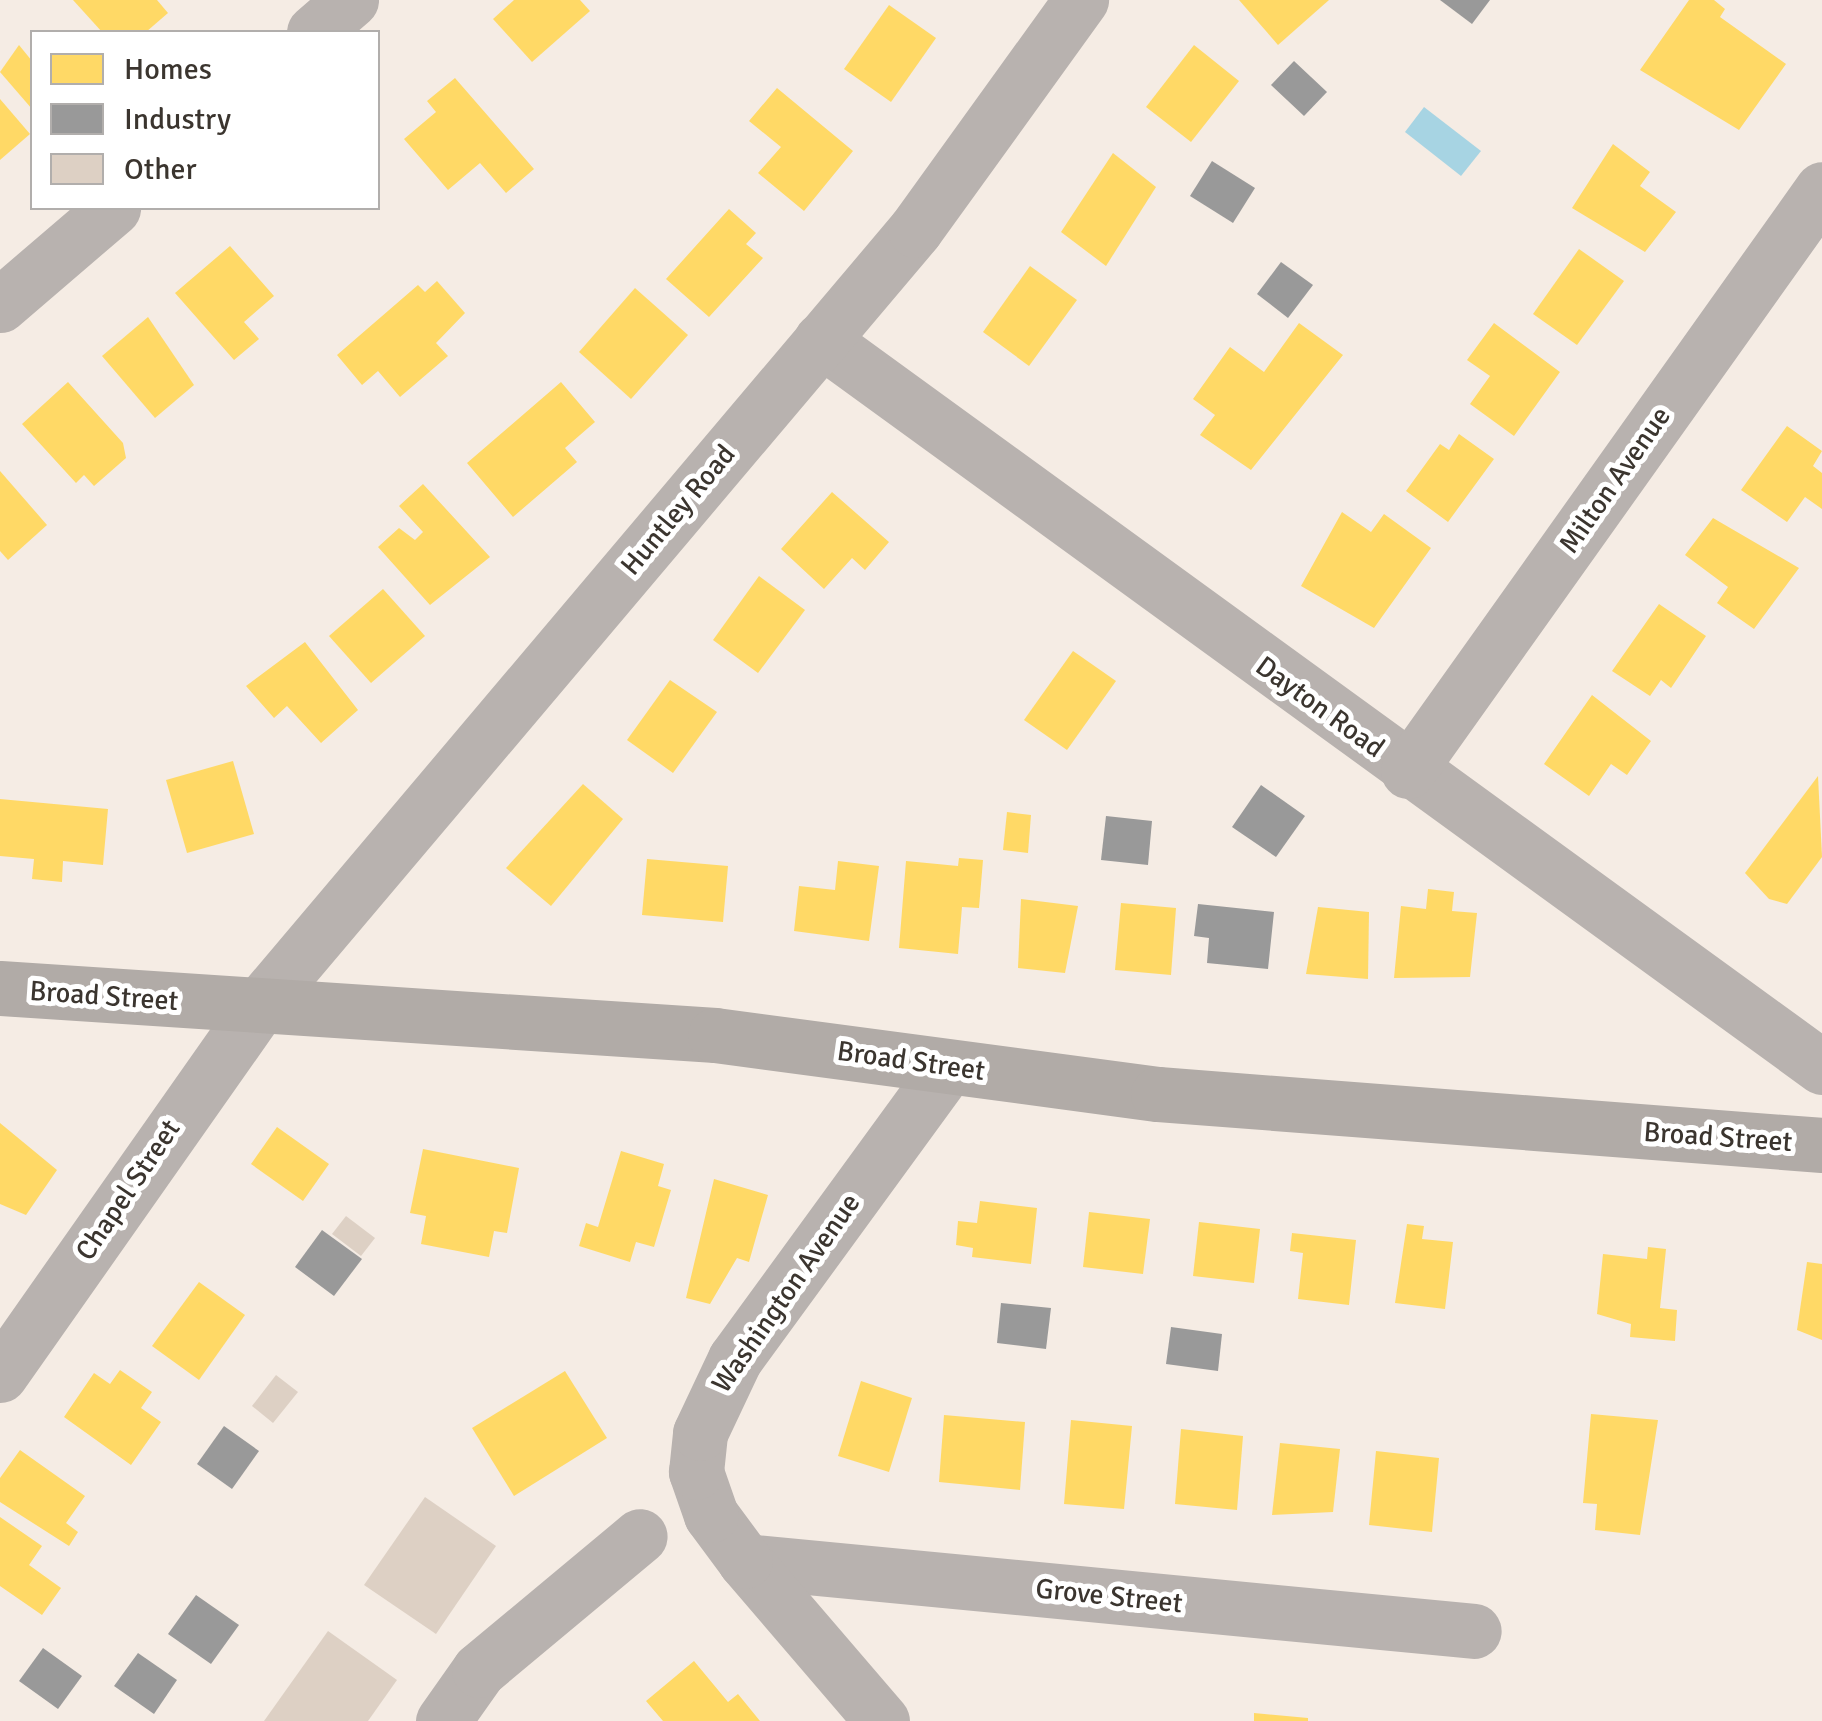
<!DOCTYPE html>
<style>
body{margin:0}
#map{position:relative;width:1822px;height:1721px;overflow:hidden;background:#f5ece4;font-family:Signika,sans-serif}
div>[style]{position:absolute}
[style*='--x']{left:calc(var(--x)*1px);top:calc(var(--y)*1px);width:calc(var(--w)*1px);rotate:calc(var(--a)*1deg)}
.water>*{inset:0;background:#a7d4e3}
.homes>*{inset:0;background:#ffd966}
.industry>*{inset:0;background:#999}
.building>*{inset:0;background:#ddd0c4}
.minor>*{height:55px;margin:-27.5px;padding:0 27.5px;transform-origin:27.5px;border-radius:27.5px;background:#b8b2af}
.major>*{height:55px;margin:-27.5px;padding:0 27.5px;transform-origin:27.5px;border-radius:27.5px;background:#b1aba7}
span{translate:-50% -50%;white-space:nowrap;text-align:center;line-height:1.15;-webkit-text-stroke:10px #fff;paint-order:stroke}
.street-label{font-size:28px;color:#3b352f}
.legend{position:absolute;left:30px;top:30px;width:350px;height:180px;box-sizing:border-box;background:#fff;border:2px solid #b1aeac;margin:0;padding:12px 18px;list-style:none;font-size:30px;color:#3b352f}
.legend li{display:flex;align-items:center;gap:20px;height:50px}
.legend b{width:50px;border:2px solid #b1aeac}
</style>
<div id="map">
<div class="water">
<i style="clip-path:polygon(1424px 107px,1481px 151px,1461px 176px,1405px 132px)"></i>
</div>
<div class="homes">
<i style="clip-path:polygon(73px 0,157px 0,168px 13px,146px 32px,102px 32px)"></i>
<i style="clip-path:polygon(514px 0,580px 0,590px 11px,532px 62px,493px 19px)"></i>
<i style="clip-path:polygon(1239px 0,1329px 0,1278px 45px)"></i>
<i style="clip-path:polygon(1689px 0,1714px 0,1725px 9px,1720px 17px,1786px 64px,1739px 130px,1640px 70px)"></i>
<i style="clip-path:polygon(889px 5px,936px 38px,891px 102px,844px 69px)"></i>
<i style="clip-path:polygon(19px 45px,32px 61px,32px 109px,0 72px)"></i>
<i style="clip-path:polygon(1194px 45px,1239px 81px,1191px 142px,1146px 107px)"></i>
<i style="clip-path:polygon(455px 78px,534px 169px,506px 193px,480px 163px,448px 190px,404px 139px,436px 112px,427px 101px)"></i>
<i style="clip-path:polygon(777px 88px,853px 151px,804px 211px,758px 173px,781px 147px,749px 121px)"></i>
<i style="clip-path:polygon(0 99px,30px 134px,0 160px)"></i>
<i style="clip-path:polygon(1613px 144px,1650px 172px,1640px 186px,1676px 212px,1645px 252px,1572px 208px)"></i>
<i style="clip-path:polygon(1113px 153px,1156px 187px,1106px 266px,1061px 232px)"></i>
<i style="clip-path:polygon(729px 209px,756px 233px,746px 244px,763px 258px,709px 317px,666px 279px)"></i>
<i style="clip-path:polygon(230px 246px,274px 296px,244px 322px,259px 339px,234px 360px,175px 293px)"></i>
<i style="clip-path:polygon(1579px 249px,1624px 281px,1577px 345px,1533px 314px)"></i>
<i style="clip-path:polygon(1030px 266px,1077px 300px,1029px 366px,983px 332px)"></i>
<i style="clip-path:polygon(437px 281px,465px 313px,436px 343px,448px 356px,400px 397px,378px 371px,362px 385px,337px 355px,418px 285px,425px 292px)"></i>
<i style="clip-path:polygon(635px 288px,688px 335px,631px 399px,579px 352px)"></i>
<i style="clip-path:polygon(148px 317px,194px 385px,155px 418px,102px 356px)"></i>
<i style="clip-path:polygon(1299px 323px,1343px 355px,1251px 470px,1200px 435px,1215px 415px,1193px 399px,1230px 347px,1264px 372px)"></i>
<i style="clip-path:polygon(1494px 323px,1560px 372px,1514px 436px,1470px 404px,1490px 376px,1467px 360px)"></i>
<i style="clip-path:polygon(68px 382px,123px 443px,126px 458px,94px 486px,84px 475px,76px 483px,22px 424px)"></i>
<i style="clip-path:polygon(561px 382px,595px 422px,565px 448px,577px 462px,513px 517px,467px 463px)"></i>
<i style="clip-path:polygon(1787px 426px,1822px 451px,1813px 466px,1822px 473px,1822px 509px,1805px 497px,1787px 522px,1741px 490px)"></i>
<i style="clip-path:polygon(1459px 434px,1494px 459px,1448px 522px,1406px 491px,1440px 444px,1449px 450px)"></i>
<i style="clip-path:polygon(0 471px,47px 525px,8px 560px,0 551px)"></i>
<i style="clip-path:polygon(423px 484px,490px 557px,430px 605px,378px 547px,399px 528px,415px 540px,423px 532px,399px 506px)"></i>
<i style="clip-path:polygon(832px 492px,889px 542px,865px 570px,852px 558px,824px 589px,781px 549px)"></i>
<i style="clip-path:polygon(1342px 512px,1371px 532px,1384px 514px,1431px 548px,1374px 628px,1301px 586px)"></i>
<i style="clip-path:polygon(1713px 518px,1799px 568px,1754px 629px,1717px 603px,1728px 587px,1685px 555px)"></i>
<i style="clip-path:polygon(759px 576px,805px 610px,758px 673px,713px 640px)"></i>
<i style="clip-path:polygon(383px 589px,425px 636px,371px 683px,329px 636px)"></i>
<i style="clip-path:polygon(1659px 604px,1706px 636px,1671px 688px,1661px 680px,1650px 696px,1612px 671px)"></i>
<i style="clip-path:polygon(305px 642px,358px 710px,321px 743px,287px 706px,274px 718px,246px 686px)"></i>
<i style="clip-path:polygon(1073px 651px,1116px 681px,1067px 750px,1024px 720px)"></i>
<i style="clip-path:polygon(670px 680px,717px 712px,673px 773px,627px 740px)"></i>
<i style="clip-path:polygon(1592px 695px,1651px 741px,1627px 775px,1611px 764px,1589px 796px,1544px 764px)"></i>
<i style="clip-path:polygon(233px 761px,254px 834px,187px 853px,166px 780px)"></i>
<i style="clip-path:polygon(1818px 776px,1822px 857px,1787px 904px,1769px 899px,1745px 873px)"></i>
<i style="clip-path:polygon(583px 784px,623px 819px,551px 906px,506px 868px)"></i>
<i style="clip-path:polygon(0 799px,108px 809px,103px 865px,63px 861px,62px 882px,32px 879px,34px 859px,0 856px)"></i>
<i style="clip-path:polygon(1007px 812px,1031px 815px,1028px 853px,1003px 850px)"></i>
<i style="clip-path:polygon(959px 858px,983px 860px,979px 908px,962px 907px,958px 954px,899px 948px,906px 861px,958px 866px)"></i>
<i style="clip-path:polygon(647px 859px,728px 866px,723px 922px,642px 915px)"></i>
<i style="clip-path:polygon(838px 861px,879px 866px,869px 941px,794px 931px,799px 886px,835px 890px)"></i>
<i style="clip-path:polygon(1428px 889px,1454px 892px,1452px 911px,1477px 913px,1470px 977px,1394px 978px,1401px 906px,1426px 909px)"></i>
<i style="clip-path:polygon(1021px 899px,1078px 906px,1065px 973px,1018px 968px)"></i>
<i style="clip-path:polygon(1121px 903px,1176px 908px,1171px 975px,1115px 970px)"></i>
<i style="clip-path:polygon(1318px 907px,1369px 912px,1368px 979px,1306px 974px)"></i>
<i style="clip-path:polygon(0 1123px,57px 1170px,26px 1215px,0 1204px)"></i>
<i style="clip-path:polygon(277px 1127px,329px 1164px,303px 1201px,251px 1164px)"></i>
<i style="clip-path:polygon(423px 1149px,519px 1168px,507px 1233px,494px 1231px,489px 1257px,421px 1244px,426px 1216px,410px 1213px)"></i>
<i style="clip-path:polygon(621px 1151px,664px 1164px,658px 1186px,671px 1190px,654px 1247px,636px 1242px,630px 1262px,579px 1246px,586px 1223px,598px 1227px)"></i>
<i style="clip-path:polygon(714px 1179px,768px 1195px,749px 1262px,737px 1258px,710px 1304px,686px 1298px)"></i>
<i style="clip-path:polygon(980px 1201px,1037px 1208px,1031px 1264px,972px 1257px,973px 1248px,956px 1245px,958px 1221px,977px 1223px)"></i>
<i style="clip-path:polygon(1089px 1212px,1150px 1219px,1143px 1274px,1083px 1267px)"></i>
<i style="clip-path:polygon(1199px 1222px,1260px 1229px,1254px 1283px,1193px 1276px)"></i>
<i style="clip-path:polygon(1407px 1224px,1424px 1226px,1422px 1239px,1453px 1242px,1445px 1309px,1395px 1303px)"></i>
<i style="clip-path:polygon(1292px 1233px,1356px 1240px,1349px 1305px,1298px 1299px,1303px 1253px,1290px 1251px)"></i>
<i style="clip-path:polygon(1648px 1247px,1666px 1249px,1660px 1308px,1677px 1310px,1675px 1341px,1630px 1337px,1631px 1324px,1597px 1314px,1603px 1254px,1647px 1259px)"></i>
<i style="clip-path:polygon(1807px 1262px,1822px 1264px,1822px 1340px,1797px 1330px)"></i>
<i style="clip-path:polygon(199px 1282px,245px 1315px,199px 1380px,152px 1346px)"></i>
<i style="clip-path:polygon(120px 1370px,152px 1392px,141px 1408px,161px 1422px,131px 1465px,64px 1417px,94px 1373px,110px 1384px)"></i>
<i style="clip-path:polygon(565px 1371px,607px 1438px,514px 1496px,472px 1428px)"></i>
<i style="clip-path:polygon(861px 1381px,912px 1398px,889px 1472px,838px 1456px)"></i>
<i style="clip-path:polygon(1591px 1414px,1658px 1420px,1640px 1535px,1595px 1530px,1597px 1504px,1583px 1503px)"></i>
<i style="clip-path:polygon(944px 1415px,1025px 1422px,1020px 1490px,939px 1482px)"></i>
<i style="clip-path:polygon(1071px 1420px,1132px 1426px,1124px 1509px,1064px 1504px)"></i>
<i style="clip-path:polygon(1181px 1429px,1243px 1436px,1237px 1510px,1175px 1504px)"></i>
<i style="clip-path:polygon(1280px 1443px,1340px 1449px,1333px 1512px,1272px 1515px)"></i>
<i style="clip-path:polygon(20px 1450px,85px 1496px,66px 1523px,78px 1532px,69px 1546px,0 1502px,0 1478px)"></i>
<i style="clip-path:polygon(1376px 1451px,1439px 1458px,1432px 1532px,1369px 1525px)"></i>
<i style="clip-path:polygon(0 1517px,42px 1546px,29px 1565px,61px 1588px,42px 1615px,0 1586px)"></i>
<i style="clip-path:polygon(694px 1661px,728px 1702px,738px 1694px,760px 1721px,663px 1721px,646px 1701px)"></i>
<i style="clip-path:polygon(1254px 1713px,1308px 1718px,1308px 1721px,1254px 1721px)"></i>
</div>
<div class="industry">
<i style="clip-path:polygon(1440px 0,1490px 0,1472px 24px)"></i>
<i style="clip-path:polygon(1294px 61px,1327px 92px,1304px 116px,1271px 85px)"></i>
<i style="clip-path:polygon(1212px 161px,1255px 188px,1233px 223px,1190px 196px)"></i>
<i style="clip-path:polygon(1281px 262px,1313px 285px,1288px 318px,1257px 294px)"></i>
<i style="clip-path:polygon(1261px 785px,1305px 816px,1276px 857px,1232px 827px)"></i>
<i style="clip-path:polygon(1106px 816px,1152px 821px,1148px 865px,1101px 860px)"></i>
<i style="clip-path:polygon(1198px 904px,1274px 912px,1268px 969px,1207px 963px,1209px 938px,1194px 936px)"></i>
<i style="clip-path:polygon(322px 1230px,362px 1259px,334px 1296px,295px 1267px)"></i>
<i style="clip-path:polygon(1001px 1303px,1051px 1308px,1046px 1349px,997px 1343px)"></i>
<i style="clip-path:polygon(1171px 1327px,1222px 1334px,1218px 1371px,1166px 1364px)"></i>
<i style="clip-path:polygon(224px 1426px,259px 1451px,232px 1489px,197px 1464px)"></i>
<i style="clip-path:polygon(196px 1595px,239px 1625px,211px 1664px,168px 1634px)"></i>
<i style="clip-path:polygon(43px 1648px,82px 1676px,58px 1709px,19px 1681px)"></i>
<i style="clip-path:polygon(138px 1653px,177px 1680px,154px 1714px,114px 1686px)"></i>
</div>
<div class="building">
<i style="clip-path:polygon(346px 1216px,375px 1238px,361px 1256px,332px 1234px)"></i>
<i style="clip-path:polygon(276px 1375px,298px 1392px,273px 1423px,252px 1406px)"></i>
<i style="clip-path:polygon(425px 1497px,496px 1546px,436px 1634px,364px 1585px)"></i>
<i style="clip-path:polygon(328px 1631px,397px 1680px,368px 1721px,264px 1721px)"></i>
</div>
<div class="minor">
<i style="--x:314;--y:32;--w:49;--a:-40.9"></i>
<i style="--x:0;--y:305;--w:149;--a:-40.6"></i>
<i style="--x:821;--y:340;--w:1237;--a:35.99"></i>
<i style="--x:1408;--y:771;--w:714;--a:-54.57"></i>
<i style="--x:0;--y:1375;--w:451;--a:-54.9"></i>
<i style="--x:259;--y:1006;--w:1016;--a:-49.79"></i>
<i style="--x:915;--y:230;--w:284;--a:-54.2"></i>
<i style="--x:745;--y:1561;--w:732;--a:5.48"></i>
<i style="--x:443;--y:1721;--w:62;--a:-54.8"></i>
<i style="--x:479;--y:1670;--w:209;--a:-39.8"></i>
<i style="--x:882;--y:1721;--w:211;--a:-130.6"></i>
<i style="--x:745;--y:1561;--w:57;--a:-126.5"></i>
<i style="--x:711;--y:1515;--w:46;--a:-109.2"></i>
<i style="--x:696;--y:1472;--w:39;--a:-84"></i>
<i style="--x:700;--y:1433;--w:82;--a:-64.7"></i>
<i style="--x:735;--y:1359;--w:361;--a:-53.9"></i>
</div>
<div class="major">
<i style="--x:0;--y:988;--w:717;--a:3.76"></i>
<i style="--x:715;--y:1035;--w:447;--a:7.6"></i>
<i style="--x:1158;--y:1094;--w:666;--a:4.39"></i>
</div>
<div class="street-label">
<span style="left:1615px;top:480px;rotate:-55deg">Milton Avenue</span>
<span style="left:678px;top:510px;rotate:-50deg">Huntley Road</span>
<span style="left:1320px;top:707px;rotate:36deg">Dayton Road</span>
<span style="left:104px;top:996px;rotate:4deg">Broad Street</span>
<span style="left:911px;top:1061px;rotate:8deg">Broad Street</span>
<span style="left:1718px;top:1137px;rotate:4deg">Broad Street</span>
<span style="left:128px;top:1190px;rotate:-56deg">Chapel Street</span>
<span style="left:786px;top:1293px;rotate:-55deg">Washington Avenue</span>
<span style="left:1109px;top:1596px;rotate:6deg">Grove Street</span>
</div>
<ul class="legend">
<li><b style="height:28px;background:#ffd966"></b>Homes</li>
<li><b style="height:28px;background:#999"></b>Industry</li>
<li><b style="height:28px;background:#ddd0c4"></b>Other</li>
</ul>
</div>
